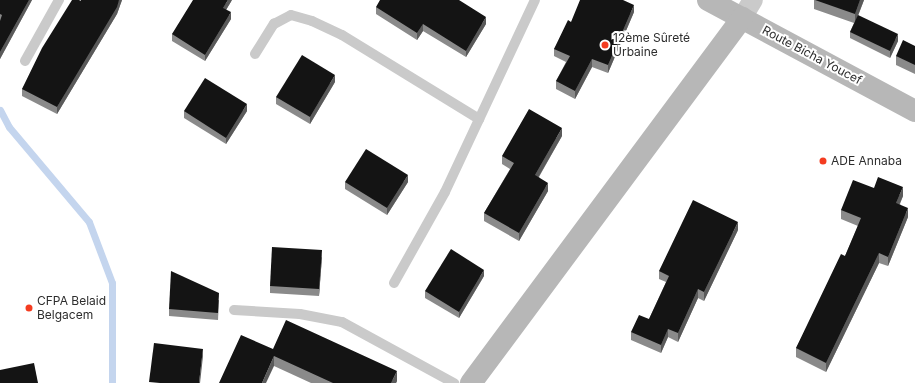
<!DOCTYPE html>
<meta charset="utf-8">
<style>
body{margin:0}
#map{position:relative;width:915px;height:383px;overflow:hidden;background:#fff;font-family:Inter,sans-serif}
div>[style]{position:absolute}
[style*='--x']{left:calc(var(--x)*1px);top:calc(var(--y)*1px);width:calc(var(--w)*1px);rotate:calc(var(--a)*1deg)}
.stream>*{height:7px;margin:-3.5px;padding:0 3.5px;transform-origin:3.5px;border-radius:3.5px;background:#c4d5ee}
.lane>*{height:10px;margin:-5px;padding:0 5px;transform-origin:5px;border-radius:5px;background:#cacaca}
.street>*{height:20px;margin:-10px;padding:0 10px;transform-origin:10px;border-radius:10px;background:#cacaca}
.secondary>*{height:22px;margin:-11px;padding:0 11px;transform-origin:11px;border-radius:11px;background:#b7b7b7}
.wall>*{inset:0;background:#8a8a8a}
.shaded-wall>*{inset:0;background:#5a5a5a}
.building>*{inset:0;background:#141414}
.dots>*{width:11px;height:11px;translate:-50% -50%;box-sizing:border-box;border:2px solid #fff;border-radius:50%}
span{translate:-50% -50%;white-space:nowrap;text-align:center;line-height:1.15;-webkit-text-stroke:4px #fff;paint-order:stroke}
.poi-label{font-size:12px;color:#2d2d2d}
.left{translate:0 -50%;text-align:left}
.street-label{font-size:12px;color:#2d2d2d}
</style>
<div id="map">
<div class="stream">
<i style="--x:0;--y:110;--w:19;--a:62"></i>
<i style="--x:9;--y:127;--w:124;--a:49.9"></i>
<i style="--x:89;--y:222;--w:65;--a:69.3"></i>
<i style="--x:112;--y:283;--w:100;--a:90"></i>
</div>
<div class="lane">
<i style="--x:255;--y:54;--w:36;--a:-58"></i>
<i style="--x:274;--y:24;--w:19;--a:-28"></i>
<i style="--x:291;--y:15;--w:22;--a:16"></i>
<i style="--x:312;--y:21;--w:33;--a:25"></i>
<i style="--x:342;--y:35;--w:161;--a:31.5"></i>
<i style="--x:25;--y:61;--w:70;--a:-60.9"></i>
<i style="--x:394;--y:283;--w:104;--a:-60.7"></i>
<i style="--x:445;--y:192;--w:212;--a:-64.9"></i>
<i style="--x:234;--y:310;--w:66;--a:3.5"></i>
<i style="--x:300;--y:314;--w:43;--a:10.8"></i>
<i style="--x:342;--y:322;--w:128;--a:28.6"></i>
</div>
<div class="street">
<i style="--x:742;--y:18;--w:21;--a:-59"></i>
</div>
<div class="secondary">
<i style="--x:708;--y:0;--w:235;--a:28.2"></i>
<i style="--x:471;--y:383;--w:455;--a:-53.4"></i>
</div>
<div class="wall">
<i style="clip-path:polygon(0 0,32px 0,0 59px)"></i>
<i style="clip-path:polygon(81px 0,122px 0,117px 14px,57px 114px,22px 96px,22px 89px)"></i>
<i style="clip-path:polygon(232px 0,226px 10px,231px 19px,205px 61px,172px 41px,172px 34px)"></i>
<i style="clip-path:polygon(814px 0,864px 0,858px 16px,898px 41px,890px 58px,850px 38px,850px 32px,854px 23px,814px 9px)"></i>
<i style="clip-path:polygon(376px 7px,486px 24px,466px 57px,423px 31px,417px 40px,376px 14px)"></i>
<i style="clip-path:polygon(634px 12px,608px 73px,592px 67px,575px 99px,556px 89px,556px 81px,566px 62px,554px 56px,554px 49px,571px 22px)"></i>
<i style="clip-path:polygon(915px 46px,915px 74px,896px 65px,896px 56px)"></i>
<i style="clip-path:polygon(335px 82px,310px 124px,276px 104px,276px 97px)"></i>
<i style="clip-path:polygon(184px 111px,247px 111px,226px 144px,184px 118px)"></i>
<i style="clip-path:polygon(562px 136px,539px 177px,548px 191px,519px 241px,484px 221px,484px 213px,510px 169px,502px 164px,502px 156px)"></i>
<i style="clip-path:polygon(345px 182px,408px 182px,387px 215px,345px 189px)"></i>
<i style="clip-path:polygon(874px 188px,903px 196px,900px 204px,908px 217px,888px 266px,879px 263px,826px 372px,796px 357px,796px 348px,845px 256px,858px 226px,841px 219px,841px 210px)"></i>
<i style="clip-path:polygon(738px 230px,704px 301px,698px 298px,678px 342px,668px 337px,661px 353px,631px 340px,631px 332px,649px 319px,666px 282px,659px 279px,659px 271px)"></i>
<i style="clip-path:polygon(322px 257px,319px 296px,270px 293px,270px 286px)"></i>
<i style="clip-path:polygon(484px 276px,459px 318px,425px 298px,425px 291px)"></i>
<i style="clip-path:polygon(219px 300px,218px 320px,169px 316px,169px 309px)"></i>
<i style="clip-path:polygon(273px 349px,397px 381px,396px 383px,311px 383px,274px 366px)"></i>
</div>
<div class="shaded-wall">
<i style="clip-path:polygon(29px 0,32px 0,0 59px,0 52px)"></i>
<i style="clip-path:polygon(119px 0,122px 0,117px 14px,57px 114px,57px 107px)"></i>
<i style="clip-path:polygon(228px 0,232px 0,223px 15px,223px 8px)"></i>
<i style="clip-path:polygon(860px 0,864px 0,855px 23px,855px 14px)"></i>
<i style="clip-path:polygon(634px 5px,634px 12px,608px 73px,608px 65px)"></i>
<i style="clip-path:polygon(231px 12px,231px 19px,205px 61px,205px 55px)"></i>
<i style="clip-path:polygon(486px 17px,486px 24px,466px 57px,466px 51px)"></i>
<i style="clip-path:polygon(423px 24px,423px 31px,417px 40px,417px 33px)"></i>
<i style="clip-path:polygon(898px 34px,898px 41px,890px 58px,890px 51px)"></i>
<i style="clip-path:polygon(592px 59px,592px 67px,575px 99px,575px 91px)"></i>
<i style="clip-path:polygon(335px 75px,335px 82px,310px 124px,310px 117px)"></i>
<i style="clip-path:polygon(247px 104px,247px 111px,226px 144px,226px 138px)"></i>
<i style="clip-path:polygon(562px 128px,562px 136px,535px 183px,535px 175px)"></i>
<i style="clip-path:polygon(408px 175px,408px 182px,387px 215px,387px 208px)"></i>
<i style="clip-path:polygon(548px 183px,548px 191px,519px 241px,519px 233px)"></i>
<i style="clip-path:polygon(903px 187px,903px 196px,896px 212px,896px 203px)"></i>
<i style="clip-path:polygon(908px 208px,908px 217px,888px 266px,888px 257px)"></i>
<i style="clip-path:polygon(738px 222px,738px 230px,704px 301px,704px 292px)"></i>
<i style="clip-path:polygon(322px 250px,322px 257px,319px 296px,319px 289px)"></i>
<i style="clip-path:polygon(879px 253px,879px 263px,826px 372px,826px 363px)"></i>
<i style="clip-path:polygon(484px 270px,484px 276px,459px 318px,459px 312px)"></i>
<i style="clip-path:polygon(698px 289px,698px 298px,678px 342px,678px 333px)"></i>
<i style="clip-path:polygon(668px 329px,668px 337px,661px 353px,661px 345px)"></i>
<i style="clip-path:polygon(203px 349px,203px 356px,200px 383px,199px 383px)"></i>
<i style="clip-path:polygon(274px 356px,274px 366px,266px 383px,262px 383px)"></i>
<i style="clip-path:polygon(397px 371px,397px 381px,396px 383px,391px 383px)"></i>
</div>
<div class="building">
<i style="clip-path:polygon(0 0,29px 0,0 52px,0 21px,2px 15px,0 14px)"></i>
<i style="clip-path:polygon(72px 0,79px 0,81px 1px,81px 0,119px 0,117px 7px,57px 107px,22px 89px,42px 48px)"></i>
<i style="clip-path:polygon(193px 0,228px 0,223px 8px,231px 12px,205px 55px,172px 34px)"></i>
<i style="clip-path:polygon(380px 0,459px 0,486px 17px,466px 51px,423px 24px,417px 33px,376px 7px)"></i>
<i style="clip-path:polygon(580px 0,623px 0,634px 5px,608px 65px,592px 59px,575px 91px,556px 81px,570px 56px,554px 49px,568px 20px,571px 22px)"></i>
<i style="clip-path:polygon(815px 0,860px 0,855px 14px)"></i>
<i style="clip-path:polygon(858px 15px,898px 34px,890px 51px,850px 32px)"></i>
<i style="clip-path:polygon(903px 40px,915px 46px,915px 65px,896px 56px)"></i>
<i style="clip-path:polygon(302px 55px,335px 75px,310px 117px,276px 97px)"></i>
<i style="clip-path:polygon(205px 78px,247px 104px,226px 138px,184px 111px)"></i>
<i style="clip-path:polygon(529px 109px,562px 128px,535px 175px,548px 183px,519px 233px,484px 213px,514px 163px,502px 156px)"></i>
<i style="clip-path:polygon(366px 149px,408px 175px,387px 208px,345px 182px)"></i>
<i style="clip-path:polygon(878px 177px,903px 187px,896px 203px,908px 208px,888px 257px,879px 253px,826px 363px,796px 348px,841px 254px,845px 256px,861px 218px,841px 210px,853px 180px,874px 188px)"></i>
<i style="clip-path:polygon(693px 200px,738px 222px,704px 292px,698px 289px,678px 333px,668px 329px,661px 345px,631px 332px,639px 315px,649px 319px,669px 276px,659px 271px)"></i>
<i style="clip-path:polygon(272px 247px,322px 250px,319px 289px,270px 286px)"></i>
<i style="clip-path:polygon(451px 249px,484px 270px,459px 312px,425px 291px)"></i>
<i style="clip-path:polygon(171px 271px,219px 293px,218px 313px,169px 309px)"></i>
<i style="clip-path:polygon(286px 320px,397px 371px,391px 383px,333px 383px,274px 356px,262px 383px,219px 383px,241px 335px,273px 349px)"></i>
<i style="clip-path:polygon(154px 343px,203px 349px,199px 383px,160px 383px,149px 382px)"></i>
<i style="clip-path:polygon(34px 363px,38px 383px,0 383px,0 370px)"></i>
</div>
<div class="dots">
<i style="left:605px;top:45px;background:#f43c20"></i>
<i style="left:823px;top:161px;background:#f43c20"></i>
<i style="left:29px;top:308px;background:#f43c20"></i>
</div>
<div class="poi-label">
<span class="left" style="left:613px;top:45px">12ème Sûreté<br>Urbaine</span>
<span class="left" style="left:831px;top:161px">ADE Annaba</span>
<span class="left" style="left:37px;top:308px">CFPA Belaid<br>Belgacem</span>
</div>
<div class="street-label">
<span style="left:812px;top:55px;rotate:28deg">Route Bicha Youcef</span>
</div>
</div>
